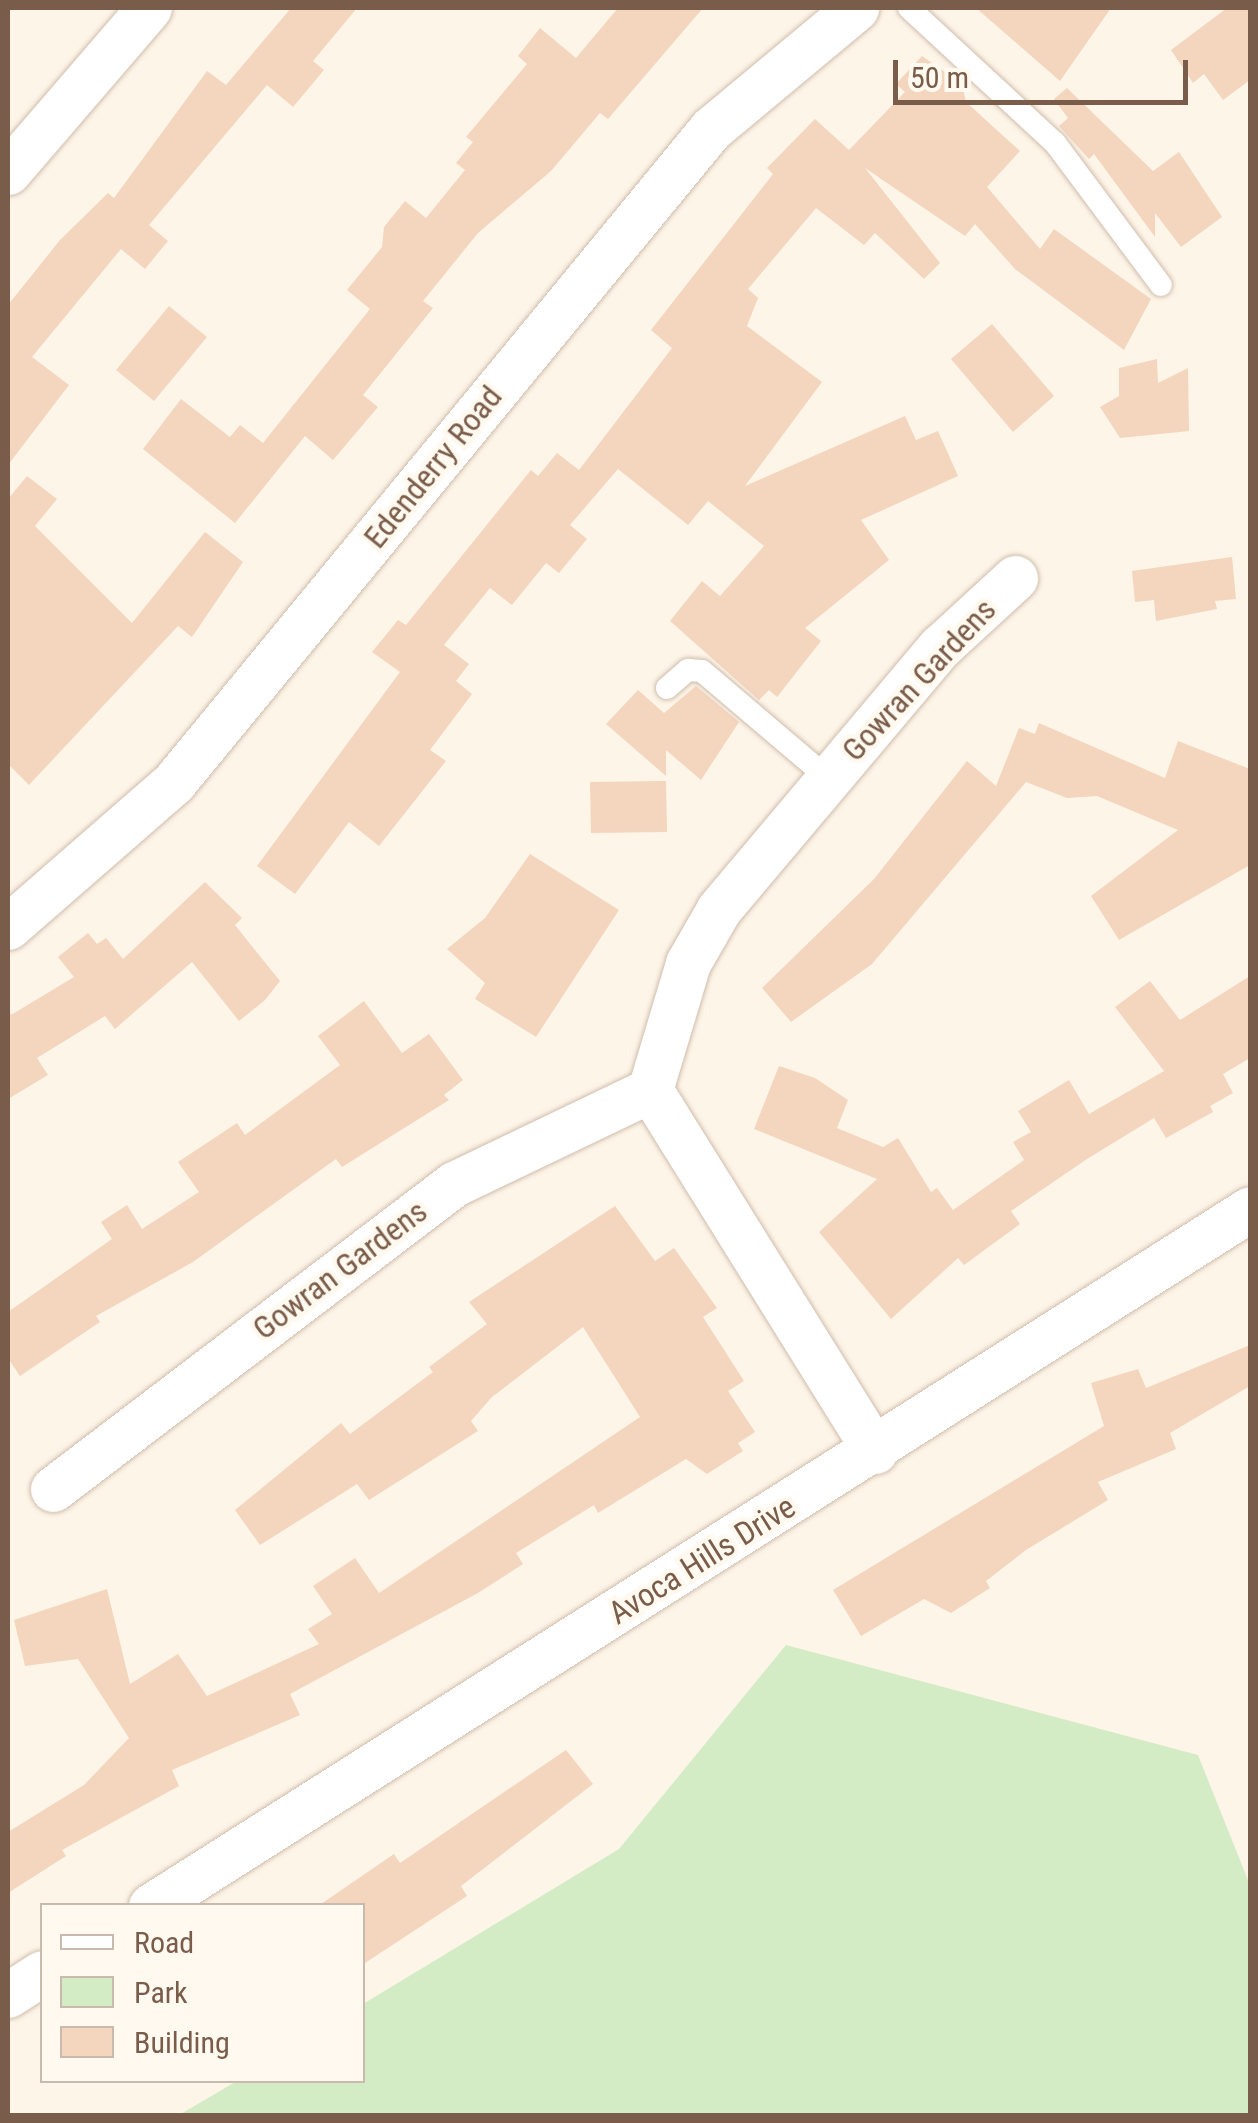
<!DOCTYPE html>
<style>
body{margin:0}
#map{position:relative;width:1258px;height:2123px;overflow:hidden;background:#fdf5e8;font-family:"Roboto Condensed",sans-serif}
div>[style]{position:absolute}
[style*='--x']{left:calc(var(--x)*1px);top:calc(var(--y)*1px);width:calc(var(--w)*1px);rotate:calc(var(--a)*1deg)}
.green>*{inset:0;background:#d4ecc5}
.building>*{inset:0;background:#f4d5be}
.roads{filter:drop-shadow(0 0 2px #d0bdac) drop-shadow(0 0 2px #d0bdac)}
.service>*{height:22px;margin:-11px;padding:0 11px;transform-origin:11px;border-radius:11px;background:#fff}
.minor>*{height:45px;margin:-22.5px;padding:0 22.5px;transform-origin:22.5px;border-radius:22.5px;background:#fff}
span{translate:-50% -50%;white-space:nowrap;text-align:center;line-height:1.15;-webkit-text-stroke:9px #fff9ef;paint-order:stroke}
.street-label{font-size:32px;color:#795c4a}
.frame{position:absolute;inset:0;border:10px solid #795c4a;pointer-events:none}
.legend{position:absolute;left:40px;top:1903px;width:325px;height:180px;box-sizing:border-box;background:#fff9ef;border:2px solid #c9baad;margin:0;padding:12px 18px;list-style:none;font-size:30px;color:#795c4a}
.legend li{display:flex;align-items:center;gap:20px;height:50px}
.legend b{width:50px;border:2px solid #c9baad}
.scale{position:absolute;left:893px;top:60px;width:295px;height:45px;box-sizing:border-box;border:5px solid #795c4a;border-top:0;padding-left:12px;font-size:30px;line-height:35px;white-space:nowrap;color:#795c4a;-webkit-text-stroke:8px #fff9ef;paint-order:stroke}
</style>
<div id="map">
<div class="green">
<i style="clip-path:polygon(786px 1645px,1198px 1755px,1250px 1885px,1250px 2115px,179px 2115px,237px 2081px,362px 2080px,363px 2004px,619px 1849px)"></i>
</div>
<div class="building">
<i style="clip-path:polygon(291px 8px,357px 8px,313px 61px,324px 70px,293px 107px,267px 85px,149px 225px,168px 241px,145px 269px,121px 249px,32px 357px,69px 385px,8px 465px,8px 305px,60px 240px,108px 193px,114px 198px,207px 71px,226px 85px)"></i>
<i style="clip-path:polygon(618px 8px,703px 8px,608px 119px,600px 113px,551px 171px,478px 233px,423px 301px,433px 308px,363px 395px,378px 407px,333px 460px,305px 436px,235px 523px,143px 449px,181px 399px,230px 437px,240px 425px,263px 443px,370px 309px,347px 290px,382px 247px,384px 227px,405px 201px,426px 218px,465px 170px,456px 163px,473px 142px,466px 137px,527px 64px,518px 56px,540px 28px,576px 58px)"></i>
<i style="clip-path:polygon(976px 8px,1111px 8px,1060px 81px)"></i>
<i style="clip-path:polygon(1227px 8px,1250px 8px,1250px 80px,1223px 100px,1204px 74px,1193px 83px,1171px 50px)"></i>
<i style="clip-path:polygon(922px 56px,962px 84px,966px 102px,1020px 151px,987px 187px,1040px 249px,1054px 229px,1151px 299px,1124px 350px,1015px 269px,975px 224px,965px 236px,865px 168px,940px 263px,924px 279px,875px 233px,864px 245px,816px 208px,748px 289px,758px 298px,747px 326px,822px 382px,745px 486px,905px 416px,916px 440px,938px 431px,958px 476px,861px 520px,889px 560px,805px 628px,821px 641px,777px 697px,769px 690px,759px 700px,670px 621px,702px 581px,720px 596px,764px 546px,708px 501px,688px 525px,618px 469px,570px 525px,587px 539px,559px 573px,546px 563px,512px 605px,490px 588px,444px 645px,469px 664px,456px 681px,472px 694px,430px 750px,446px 761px,379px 846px,349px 822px,295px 894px,257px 866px,400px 672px,372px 652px,398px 620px,406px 625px,531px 470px,538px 476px,557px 453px,579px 470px,672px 348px,651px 330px,773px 174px,767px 168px,815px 119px,849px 150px,905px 92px,896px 84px)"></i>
<i style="clip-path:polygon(1067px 88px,1153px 171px,1179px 152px,1222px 217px,1181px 247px,1155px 213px,1155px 237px,1094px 154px,1089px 159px,1059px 126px,1068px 118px,1054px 99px)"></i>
<i style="clip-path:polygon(169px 306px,207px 337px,154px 401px,116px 370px)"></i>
<i style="clip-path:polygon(992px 324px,1054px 396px,1013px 432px,951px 359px)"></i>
<i style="clip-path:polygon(1157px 359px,1158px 383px,1188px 368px,1189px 431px,1120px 438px,1100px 407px,1119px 396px,1119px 368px)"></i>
<i style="clip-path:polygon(27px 476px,57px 499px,35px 526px,132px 623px,205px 532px,243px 562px,192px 637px,178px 626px,29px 785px,8px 764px,8px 499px)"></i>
<i style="clip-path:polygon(1232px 557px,1236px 599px,1215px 601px,1217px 609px,1156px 621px,1154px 600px,1135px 602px,1132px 571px)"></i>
<i style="clip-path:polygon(696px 686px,739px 722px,701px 780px,666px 750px,666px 776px,606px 724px,638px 690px,664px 713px)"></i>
<i style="clip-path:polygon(1039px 723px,1165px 778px,1178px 741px,1250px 769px,1250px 865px,1119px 940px,1091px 896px,1178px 830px,1097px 796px,1067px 798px,1026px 782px,872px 964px,791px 1022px,762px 988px,874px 879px,967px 761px,996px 786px,1019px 728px,1035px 734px)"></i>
<i style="clip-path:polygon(666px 781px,667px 832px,591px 833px,590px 782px)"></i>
<i style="clip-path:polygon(530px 854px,619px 910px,536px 1037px,475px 999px,485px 983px,447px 949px,485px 918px)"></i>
<i style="clip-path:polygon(205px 882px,242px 918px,235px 925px,280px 981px,265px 1000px,239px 1021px,192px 962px,115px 1029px,105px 1016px,37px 1058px,48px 1075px,8px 1099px,8px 1008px,11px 1015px,74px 977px,58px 957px,88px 933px,97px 944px,106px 938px,123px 959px)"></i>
<i style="clip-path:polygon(1250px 976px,1250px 1058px,1223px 1074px,1233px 1093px,1210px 1106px,1213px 1112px,1166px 1138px,1154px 1118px,1087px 1159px,1011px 1211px,1020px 1224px,964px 1265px,958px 1258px,891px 1319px,819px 1232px,877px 1179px,754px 1129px,779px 1066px,815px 1078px,848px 1100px,837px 1128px,883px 1147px,898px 1138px,931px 1192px,937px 1188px,953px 1210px,1024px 1160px,1013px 1142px,1031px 1132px,1018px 1111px,1069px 1080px,1089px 1114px,1164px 1071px,1115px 1007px,1150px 981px,1180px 1020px)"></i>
<i style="clip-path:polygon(364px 1001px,402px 1053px,429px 1034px,463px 1080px,444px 1095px,449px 1100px,342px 1167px,336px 1159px,193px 1262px,96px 1316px,100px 1322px,20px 1376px,8px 1358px,8px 1312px,112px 1239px,101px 1222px,127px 1205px,142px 1229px,199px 1192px,178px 1162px,237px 1123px,245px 1135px,340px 1065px,318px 1036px)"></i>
<i style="clip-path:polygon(615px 1206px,655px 1261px,674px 1248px,717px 1308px,703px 1317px,744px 1381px,728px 1391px,755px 1432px,738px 1443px,743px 1451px,707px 1474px,686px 1459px,598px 1513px,594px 1505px,516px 1553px,523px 1564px,478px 1593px,290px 1694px,300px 1715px,172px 1770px,179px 1786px,62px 1850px,66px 1856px,8px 1893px,8px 1832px,84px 1785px,129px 1738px,78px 1659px,25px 1666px,14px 1620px,107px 1589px,130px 1684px,178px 1654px,207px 1696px,319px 1644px,308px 1629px,332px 1614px,313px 1586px,355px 1558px,379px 1593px,640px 1417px,583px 1327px,492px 1397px,471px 1421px,478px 1431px,369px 1500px,357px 1484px,260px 1545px,235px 1510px,341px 1423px,350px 1434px,433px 1372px,429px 1367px,487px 1324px,469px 1302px)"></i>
<i style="clip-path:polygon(1250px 1345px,1250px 1386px,1170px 1433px,1176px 1449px,1098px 1482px,1108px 1500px,1026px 1550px,986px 1581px,990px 1588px,951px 1613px,924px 1599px,861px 1636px,833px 1590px,1104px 1426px,1091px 1383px,1138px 1369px,1146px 1388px)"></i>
<i style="clip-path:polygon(566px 1750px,593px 1784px,461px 1886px,467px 1896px,362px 1965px,362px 1906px,318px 1906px,394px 1854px,400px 1863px)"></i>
</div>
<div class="roads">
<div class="service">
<i style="--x:909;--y:8;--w:199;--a:42.8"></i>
<i style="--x:1055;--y:143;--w:177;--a:53.3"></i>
<i style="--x:667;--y:688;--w:28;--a:-41"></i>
<i style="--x:688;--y:670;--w:14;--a:4"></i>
<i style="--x:702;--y:671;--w:167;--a:40.4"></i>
</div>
<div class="minor">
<i style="--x:8;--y:172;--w:216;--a:-49.3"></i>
<i style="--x:8;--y:927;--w:220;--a:-41.1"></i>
<i style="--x:174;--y:782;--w:845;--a:-50.57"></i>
<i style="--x:711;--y:129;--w:189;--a:-39.8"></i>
<i style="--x:875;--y:1451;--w:425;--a:-121.9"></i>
<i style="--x:650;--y:1090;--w:133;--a:-73.3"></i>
<i style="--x:688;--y:963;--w:62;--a:-60.1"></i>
<i style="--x:719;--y:909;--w:343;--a:-49.9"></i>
<i style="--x:940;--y:647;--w:102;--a:-42.6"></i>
<i style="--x:53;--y:1489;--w:504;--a:-37.26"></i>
<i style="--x:454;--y:1184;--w:217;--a:-25.6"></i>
<i style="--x:151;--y:1906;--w:1301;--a:-32.38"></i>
<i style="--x:8;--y:1995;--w:40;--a:-32.9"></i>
</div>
</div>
<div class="street-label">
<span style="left:433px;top:467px;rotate:-51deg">Edenderry Road</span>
<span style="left:919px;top:680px;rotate:-47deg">Gowran Gardens</span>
<span style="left:340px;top:1270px;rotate:-37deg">Gowran Gardens</span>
<span style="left:702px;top:1560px;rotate:-32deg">Avoca Hills Drive</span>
</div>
<div class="frame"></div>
<ul class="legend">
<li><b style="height:12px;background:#fff"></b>Road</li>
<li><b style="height:28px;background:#d4ecc5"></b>Park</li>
<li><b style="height:28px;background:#f4d5be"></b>Building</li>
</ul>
<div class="scale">50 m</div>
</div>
